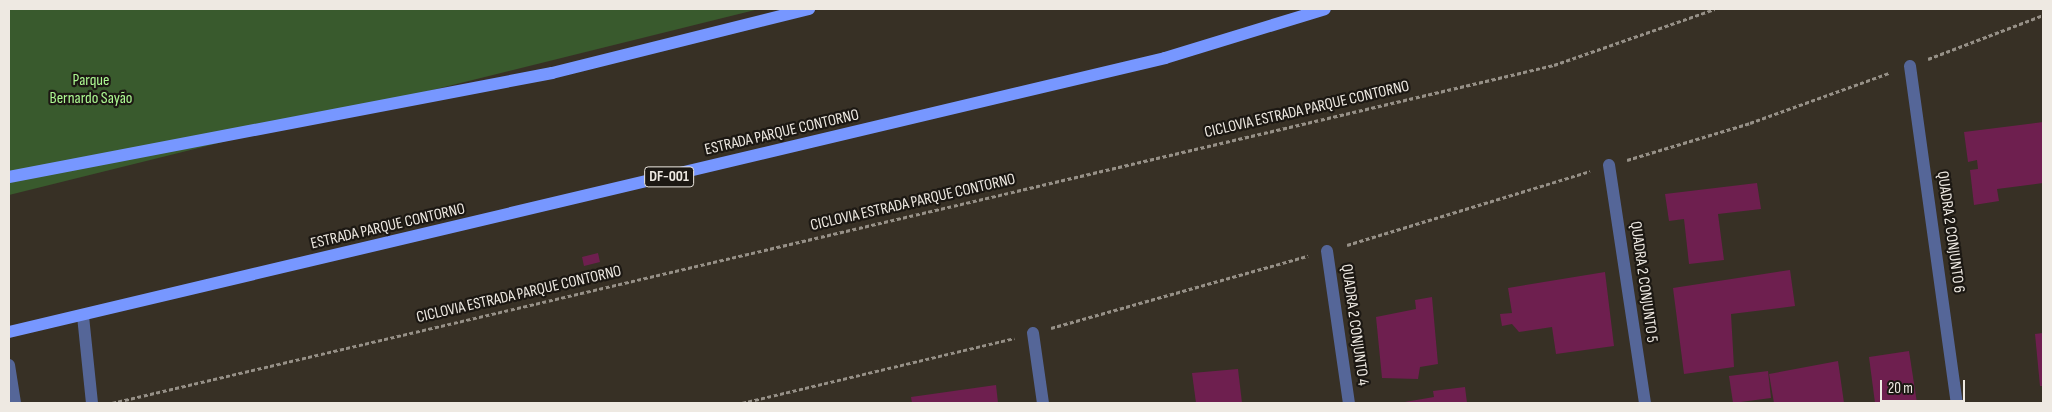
<!DOCTYPE html>
<meta charset="utf-8">
<style>
body{margin:0}
#map{position:relative;width:2052px;height:412px;overflow:hidden;background:#373025;font-family:"Sofia Sans Condensed",sans-serif}
div>[style]{position:absolute}
[style*='--x']{left:calc(var(--x)*1px);top:calc(var(--y)*1px);width:calc(var(--w)*1px);rotate:calc(var(--a)*1deg)}
.green>*{inset:0;background:#395a2d}
.building>*{inset:0;background:#6e1f4f}
.path>*{height:3px;margin-top:-1.5px;transform-origin:0;background:repeating-linear-gradient(90deg,#969087 0 4px,transparent 0 6.5px)}
.minor>*{height:12px;margin:-6px;padding:0 6px;transform-origin:6px;border-radius:6px;background:#556698}
.primary>*{height:12px;margin:-6px;padding:0 6px;transform-origin:6px;border-radius:6px;background:#7797ff}
span{translate:-50% -50%;white-space:nowrap;text-align:center;line-height:1.15;-webkit-text-stroke:4.5px #1c1813;paint-order:stroke}
.shield-label span{padding:1px 4px;background:#1c1813;border:1px solid;border-radius:4px;-webkit-text-stroke-width:0}
.shield-label{font-size:15px;color:#eee9e2;font-weight:700}
.park-label{font-size:16px;color:#adf992}
.street-label{font-size:16px;color:#eee9e2}
.frame{position:absolute;inset:0;border:10px solid #eee9e2;pointer-events:none}
.scale{position:absolute;left:1880px;top:380px;width:85px;height:22px;box-sizing:border-box;border:2px solid #eee9e2;border-top:0;padding-left:6px;font-size:15px;line-height:18px;white-space:nowrap;color:#eee9e2;-webkit-text-stroke:4px #1c1813;paint-order:stroke}
</style>
<div id="map">
<div class="green">
<i style="clip-path:polygon(9px 9px,759px 9px,9px 195px)"></i>
</div>
<div class="building">
<i style="clip-path:polygon(2043px 122px,2043px 183px,1997px 189px,1999px 201px,1974px 205px,1970px 170px,1978px 169px,1977px 160px,1968px 162px,1964px 132px)"></i>
<i style="clip-path:polygon(1757px 183px,1761px 209px,1718px 214px,1724px 260px,1689px 264px,1684px 219px,1669px 221px,1665px 194px)"></i>
<i style="clip-path:polygon(598px 253px,600px 262px,584px 266px,582px 257px)"></i>
<i style="clip-path:polygon(1790px 270px,1795px 306px,1731px 314px,1734px 367px,1684px 374px,1673px 288px)"></i>
<i style="clip-path:polygon(1605px 272px,1614px 346px,1556px 354px,1552px 327px,1519px 332px,1512px 324px,1502px 326px,1500px 314px,1512px 313px,1508px 288px)"></i>
<i style="clip-path:polygon(1432px 297px,1438px 364px,1420px 367px,1418px 379px,1382px 378px,1376px 317px,1416px 309px,1415px 300px)"></i>
<i style="clip-path:polygon(2043px 333px,2043px 386px,2040px 386px,2035px 334px)"></i>
<i style="clip-path:polygon(1909px 351px,1917px 403px,1875px 403px,1869px 357px)"></i>
<i style="clip-path:polygon(1838px 361px,1844px 403px,1774px 403px,1769px 374px)"></i>
<i style="clip-path:polygon(1238px 369px,1242px 403px,1196px 403px,1192px 373px)"></i>
<i style="clip-path:polygon(1768px 371px,1771px 398px,1733px 403px,1729px 376px)"></i>
<i style="clip-path:polygon(996px 385px,998px 403px,912px 403px,911px 397px)"></i>
<i style="clip-path:polygon(1465px 387px,1467px 403px,1399px 403px,1434px 397px,1433px 391px)"></i>
</div>
<div class="path">
<i style="--x:1928;--y:59;--w:123;--a:-20.9"></i>
<i style="--x:1627;--y:160;--w:128;--a:-16.7"></i>
<i style="--x:1750;--y:123;--w:148;--a:-19.8"></i>
<i style="--x:1347;--y:245;--w:254;--a:-16.9"></i>
<i style="--x:1051;--y:328;--w:267;--a:-15.7"></i>
<i style="--x:112;--y:403;--w:1481;--a:-13.19"></i>
<i style="--x:1554;--y:65;--w:170;--a:-19.2"></i>
<i style="--x:742;--y:403;--w:280;--a:-13.4"></i>
</div>
<div class="minor">
<i style="--x:1910;--y:66;--w:340;--a:82.1"></i>
<i style="--x:1609;--y:165;--w:241;--a:81.4"></i>
<i style="--x:1327;--y:251;--w:154;--a:81.8"></i>
<i style="--x:83;--y:316;--w:87;--a:84.1"></i>
<i style="--x:1033;--y:333;--w:71;--a:81.9"></i>
<i style="--x:9;--y:365;--w:38;--a:81"></i>
</div>
<div class="primary">
<i style="--x:9;--y:177;--w:553;--a:-10.84"></i>
<i style="--x:552;--y:73;--w:265;--a:-14"></i>
<i style="--x:9;--y:332;--w:1188;--a:-13.33"></i>
<i style="--x:1165;--y:58;--w:167;--a:-17"></i>
</div>
<div class="shield-label">
<span style="left:669px;top:177px">DF-001</span>
</div>
<div class="park-label">
<span style="left:91px;top:90px">Parque<br>Bernardo Sayão</span>
</div>
<div class="street-label">
<span style="left:1307px;top:110px;rotate:-13deg">CICLOVIA ESTRADA PARQUE CONTORNO</span>
<span style="left:782px;top:133px;rotate:-13deg">ESTRADA PARQUE CONTORNO</span>
<span style="left:913px;top:203px;rotate:-13deg">CICLOVIA ESTRADA PARQUE CONTORNO</span>
<span style="left:388px;top:227px;rotate:-13deg">ESTRADA PARQUE CONTORNO</span>
<span style="left:1950px;top:232px;rotate:82deg">QUADRA 2 CONJUNTO 6</span>
<span style="left:1643px;top:282px;rotate:82deg">QUADRA 2 CONJUNTO 5</span>
<span style="left:519px;top:295px;rotate:-13deg">CICLOVIA ESTRADA PARQUE CONTORNO</span>
<span style="left:1354px;top:325px;rotate:82deg">QUADRA 2 CONJUNTO 4</span>
</div>
<div class="frame"></div>
<div class="scale">20 m</div>
</div>
